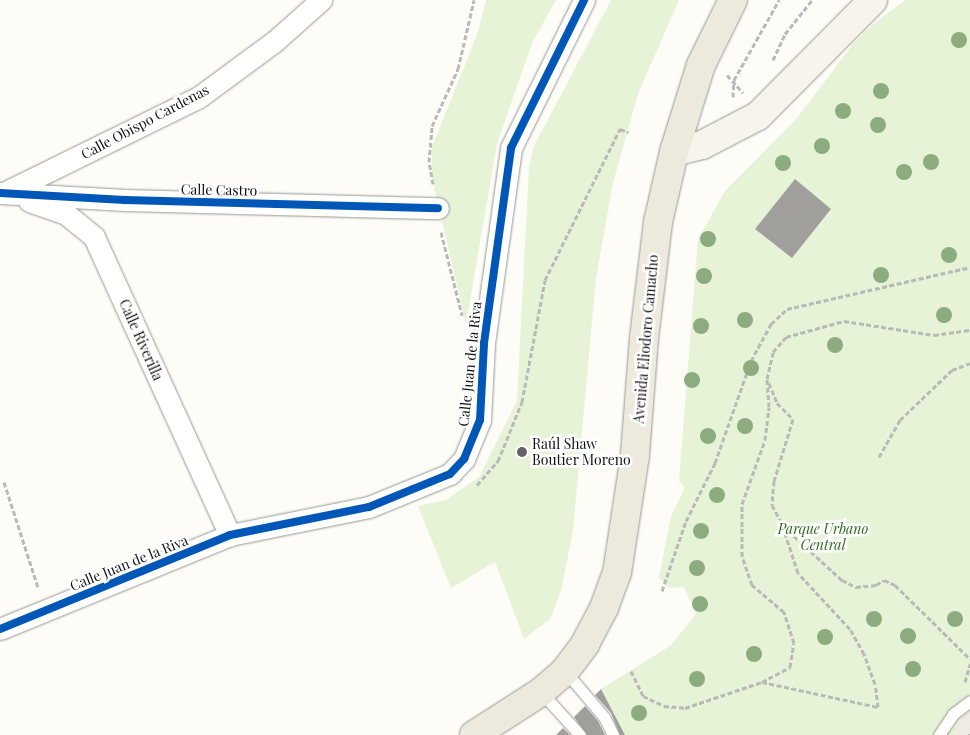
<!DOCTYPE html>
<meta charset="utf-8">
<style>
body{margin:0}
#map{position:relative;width:970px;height:735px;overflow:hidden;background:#fdfcf7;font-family:"Playfair Display",serif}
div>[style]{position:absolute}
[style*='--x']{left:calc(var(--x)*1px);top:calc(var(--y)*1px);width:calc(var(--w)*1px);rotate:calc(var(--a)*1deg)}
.green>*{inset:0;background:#e7f3d7}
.plaza>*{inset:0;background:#edebe2}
.building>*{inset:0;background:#a19f9c}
.path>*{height:3px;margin-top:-1.5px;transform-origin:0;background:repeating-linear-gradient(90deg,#b9b9b8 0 5px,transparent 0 7.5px)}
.roads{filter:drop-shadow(0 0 1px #979795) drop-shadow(0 0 1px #979795)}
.lane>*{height:11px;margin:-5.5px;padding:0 5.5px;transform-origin:5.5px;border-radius:5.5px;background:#fffffe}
.street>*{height:21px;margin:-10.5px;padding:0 10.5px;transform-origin:10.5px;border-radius:10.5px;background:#fffffe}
.secondary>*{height:28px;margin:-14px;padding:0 14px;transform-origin:14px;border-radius:14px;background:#f6f4eb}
.primary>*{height:28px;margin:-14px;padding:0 14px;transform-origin:14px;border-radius:14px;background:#ede9dc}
.cycleway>*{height:8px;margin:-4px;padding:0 4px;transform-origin:4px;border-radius:4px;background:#0057b8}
.trees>*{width:16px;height:16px;margin:-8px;border-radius:50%;background:#8cac80}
.dots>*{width:14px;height:14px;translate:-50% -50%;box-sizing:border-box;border:2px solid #fff;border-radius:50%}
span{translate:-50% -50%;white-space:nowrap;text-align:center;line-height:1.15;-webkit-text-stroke:5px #fff;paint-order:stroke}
.street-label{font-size:14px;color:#111}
.poi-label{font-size:14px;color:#111}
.left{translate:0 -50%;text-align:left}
.park-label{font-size:14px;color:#2f6b1f;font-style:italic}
</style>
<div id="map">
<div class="green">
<i style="clip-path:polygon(486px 0,556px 0,532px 43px,497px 144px,466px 324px,432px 178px,432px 147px,477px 35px)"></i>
<i style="clip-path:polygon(611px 0,679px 0,638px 94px,613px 183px,596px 278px,573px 531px,561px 591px,550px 619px,524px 639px,495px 562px,451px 588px,418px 506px,446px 500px,479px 477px,517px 401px,529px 166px,534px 146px)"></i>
<i style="clip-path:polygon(905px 0,970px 0,970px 735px,625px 735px,601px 689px,670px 646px,696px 614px,684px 587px,669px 588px,659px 578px,671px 516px,685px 487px,679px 481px,698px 239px,725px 191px,797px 118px,853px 44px,871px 26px)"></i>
</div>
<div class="plaza">
<i style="clip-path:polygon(970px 711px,970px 735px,956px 735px,954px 723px)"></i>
</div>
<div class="building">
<i style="clip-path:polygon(795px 179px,831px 209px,792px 258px,755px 229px)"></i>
<i style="clip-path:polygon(601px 689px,625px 735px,620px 735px,611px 713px,595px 695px)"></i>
<i style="clip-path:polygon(585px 706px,598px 721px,605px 735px,587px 735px,574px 717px)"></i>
<i style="clip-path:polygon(563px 728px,570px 735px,556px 735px)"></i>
</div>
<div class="path">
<i style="--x:773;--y:60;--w:29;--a:-65"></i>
<i style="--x:785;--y:34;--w:43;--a:-51.5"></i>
<i style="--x:727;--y:75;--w:24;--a:48"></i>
<i style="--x:733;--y:97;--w:17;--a:-87"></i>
<i style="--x:734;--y:80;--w:92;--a:-60.6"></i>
<i style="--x:433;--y:184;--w:22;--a:-100"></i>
<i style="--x:429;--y:162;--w:36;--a:-85"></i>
<i style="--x:432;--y:126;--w:63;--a:-65.5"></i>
<i style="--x:458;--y:69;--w:71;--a:-76.9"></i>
<i style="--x:441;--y:232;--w:86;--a:75.8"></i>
<i style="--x:769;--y:383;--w:22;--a:68"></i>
<i style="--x:777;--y:403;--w:23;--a:45"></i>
<i style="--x:793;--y:419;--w:65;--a:107"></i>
<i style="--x:774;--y:481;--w:24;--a:95"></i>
<i style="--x:772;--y:505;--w:24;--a:62"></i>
<i style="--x:783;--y:526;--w:80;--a:42.5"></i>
<i style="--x:842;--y:580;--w:16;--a:27"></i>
<i style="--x:856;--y:587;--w:20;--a:-6"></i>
<i style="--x:876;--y:585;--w:9;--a:-32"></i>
<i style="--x:884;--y:580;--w:12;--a:24"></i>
<i style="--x:895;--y:585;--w:105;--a:44.6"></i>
<i style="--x:879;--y:457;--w:43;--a:-60.4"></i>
<i style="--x:900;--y:420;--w:72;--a:-43.9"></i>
<i style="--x:952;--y:370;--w:19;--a:-21"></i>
<i style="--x:4;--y:482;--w:110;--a:72.1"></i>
<i style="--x:477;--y:485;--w:32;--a:-49"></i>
<i style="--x:498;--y:461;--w:64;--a:-67.9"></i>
<i style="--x:522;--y:402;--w:124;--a:-79.3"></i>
<i style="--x:545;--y:280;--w:169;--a:-63.6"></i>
<i style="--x:620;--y:129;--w:9;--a:21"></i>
<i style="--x:662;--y:591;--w:74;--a:-71.1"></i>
<i style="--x:686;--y:521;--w:65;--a:-63.4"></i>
<i style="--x:715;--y:463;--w:108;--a:-70.6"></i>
<i style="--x:751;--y:361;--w:42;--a:-61.6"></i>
<i style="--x:771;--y:324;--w:22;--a:-43"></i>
<i style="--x:787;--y:309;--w:188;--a:-12.9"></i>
<i style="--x:631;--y:671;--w:28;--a:64"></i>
<i style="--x:643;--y:696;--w:23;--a:25"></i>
<i style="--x:664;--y:706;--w:21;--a:5"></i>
<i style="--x:685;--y:708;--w:81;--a:-18.7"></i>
<i style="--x:762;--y:682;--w:32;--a:-28"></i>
<i style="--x:790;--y:667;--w:24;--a:-81"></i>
<i style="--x:794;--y:643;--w:33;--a:-108"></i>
<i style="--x:784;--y:612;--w:42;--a:-139.8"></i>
<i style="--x:752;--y:585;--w:31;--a:-109"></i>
<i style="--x:742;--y:556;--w:52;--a:-90"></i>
<i style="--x:742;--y:504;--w:68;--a:-70.2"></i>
<i style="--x:765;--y:440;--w:33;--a:-83"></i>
<i style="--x:769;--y:407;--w:28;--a:-94"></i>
<i style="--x:767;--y:379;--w:28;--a:-77"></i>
<i style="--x:773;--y:352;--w:20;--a:-49"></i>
<i style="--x:786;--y:337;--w:60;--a:-15.4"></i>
<i style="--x:844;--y:321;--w:91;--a:8.8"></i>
<i style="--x:934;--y:335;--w:36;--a:-8"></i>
<i style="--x:762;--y:682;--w:119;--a:12.2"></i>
<i style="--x:878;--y:707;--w:23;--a:-97"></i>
<i style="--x:875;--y:684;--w:32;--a:-110"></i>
<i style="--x:864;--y:654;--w:29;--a:-119"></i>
<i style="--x:850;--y:629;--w:76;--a:-132.9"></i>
<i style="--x:798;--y:573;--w:48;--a:-108.1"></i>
<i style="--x:965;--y:682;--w:19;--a:-74"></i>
<i style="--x:968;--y:735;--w:2;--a:0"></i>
</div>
<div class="roads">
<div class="lane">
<i style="--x:565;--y:671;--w:60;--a:49.7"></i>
<i style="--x:604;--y:717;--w:20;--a:63"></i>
<i style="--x:541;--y:692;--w:58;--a:47.8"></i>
<i style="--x:939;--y:735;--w:25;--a:-56"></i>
<i style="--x:953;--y:714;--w:21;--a:-37"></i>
</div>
<div class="street">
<i style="--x:8;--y:191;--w:213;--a:-26.2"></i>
<i style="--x:199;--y:97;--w:94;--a:-36.4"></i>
<i style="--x:275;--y:41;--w:62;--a:-41.7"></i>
<i style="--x:0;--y:193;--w:125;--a:3.2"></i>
<i style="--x:125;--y:200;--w:313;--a:1.5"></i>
<i style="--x:29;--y:201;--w:39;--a:19"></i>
<i style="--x:66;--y:214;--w:36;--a:39"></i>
<i style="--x:94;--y:237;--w:328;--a:65.5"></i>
<i style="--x:0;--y:629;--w:248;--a:-22.2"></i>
<i style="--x:230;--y:535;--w:142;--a:-11.4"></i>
<i style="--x:369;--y:507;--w:87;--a:-22.2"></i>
<i style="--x:450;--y:474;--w:21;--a:-47"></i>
<i style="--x:464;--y:459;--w:42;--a:-67.7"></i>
<i style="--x:480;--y:420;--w:77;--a:-87"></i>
<i style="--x:484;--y:343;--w:197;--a:-82.1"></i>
<i style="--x:511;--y:148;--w:165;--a:-63.7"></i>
</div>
<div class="secondary">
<i style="--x:674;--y:152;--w:29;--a:-14"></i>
<i style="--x:702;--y:145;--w:63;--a:-27.4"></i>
<i style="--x:758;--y:116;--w:163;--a:-45.2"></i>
</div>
<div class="primary">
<i style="--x:474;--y:735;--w:80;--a:-32.7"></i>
<i style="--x:541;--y:692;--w:32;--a:-41"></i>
<i style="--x:565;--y:671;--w:34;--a:-53"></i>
<i style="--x:585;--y:644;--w:41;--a:-62.2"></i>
<i style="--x:604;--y:608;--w:37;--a:-70"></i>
<i style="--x:617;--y:573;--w:119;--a:-81.3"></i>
<i style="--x:635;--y:455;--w:117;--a:-85.6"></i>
<i style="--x:644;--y:338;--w:117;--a:-83.1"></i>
<i style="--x:658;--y:222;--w:72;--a:-77.1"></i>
<i style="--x:674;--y:152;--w:91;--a:-72.8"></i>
<i style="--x:701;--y:65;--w:72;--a:-63.8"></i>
</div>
</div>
<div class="cycleway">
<i style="--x:0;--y:193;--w:125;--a:3.2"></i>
<i style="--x:125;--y:200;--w:313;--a:1.5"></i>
<i style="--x:0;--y:629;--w:248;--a:-22.2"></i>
<i style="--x:230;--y:535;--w:142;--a:-11.4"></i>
<i style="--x:369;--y:507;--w:87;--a:-22.2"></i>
<i style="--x:450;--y:474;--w:21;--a:-47"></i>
<i style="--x:464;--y:459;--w:42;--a:-67.7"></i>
<i style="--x:480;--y:420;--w:77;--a:-87"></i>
<i style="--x:484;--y:343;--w:197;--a:-82.1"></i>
<i style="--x:511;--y:148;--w:165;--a:-63.7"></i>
</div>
<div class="trees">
<i style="left:959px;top:40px"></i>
<i style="left:881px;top:91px"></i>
<i style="left:843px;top:111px"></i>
<i style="left:878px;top:125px"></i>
<i style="left:822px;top:146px"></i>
<i style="left:931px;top:162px"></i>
<i style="left:783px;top:163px"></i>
<i style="left:904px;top:172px"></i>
<i style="left:708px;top:239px"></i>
<i style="left:949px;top:255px"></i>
<i style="left:881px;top:275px"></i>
<i style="left:704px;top:276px"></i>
<i style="left:944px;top:315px"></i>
<i style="left:745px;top:320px"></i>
<i style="left:701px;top:326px"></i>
<i style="left:835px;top:345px"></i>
<i style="left:751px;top:368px"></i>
<i style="left:692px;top:380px"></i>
<i style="left:745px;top:426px"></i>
<i style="left:708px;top:436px"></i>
<i style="left:717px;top:495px"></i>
<i style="left:701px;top:531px"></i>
<i style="left:697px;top:568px"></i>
<i style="left:700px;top:604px"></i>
<i style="left:874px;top:619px"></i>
<i style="left:955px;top:619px"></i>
<i style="left:908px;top:636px"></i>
<i style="left:825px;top:637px"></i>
<i style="left:754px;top:654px"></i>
<i style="left:913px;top:669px"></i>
<i style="left:697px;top:679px"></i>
<i style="left:639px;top:713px"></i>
</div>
<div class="dots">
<i style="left:522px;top:452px;background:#646362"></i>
</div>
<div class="street-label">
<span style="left:145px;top:122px;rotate:-28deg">Calle Obispo Cardenas</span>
<span style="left:219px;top:190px;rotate:1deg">Calle Castro</span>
<span style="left:646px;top:339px;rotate:-85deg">Avenida Eliodoro Camacho</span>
<span style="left:141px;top:340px;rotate:66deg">Calle Riverilla</span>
<span style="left:470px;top:364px;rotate:-84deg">Calle Juan de la Riva</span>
<span style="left:129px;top:563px;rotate:-22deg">Calle Juan de la Riva</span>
</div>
<div class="poi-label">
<span class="left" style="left:532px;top:452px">Raúl Shaw<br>Boutier Moreno</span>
</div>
<div class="park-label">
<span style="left:823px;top:537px">Parque Urbano<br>Central</span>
</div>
</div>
